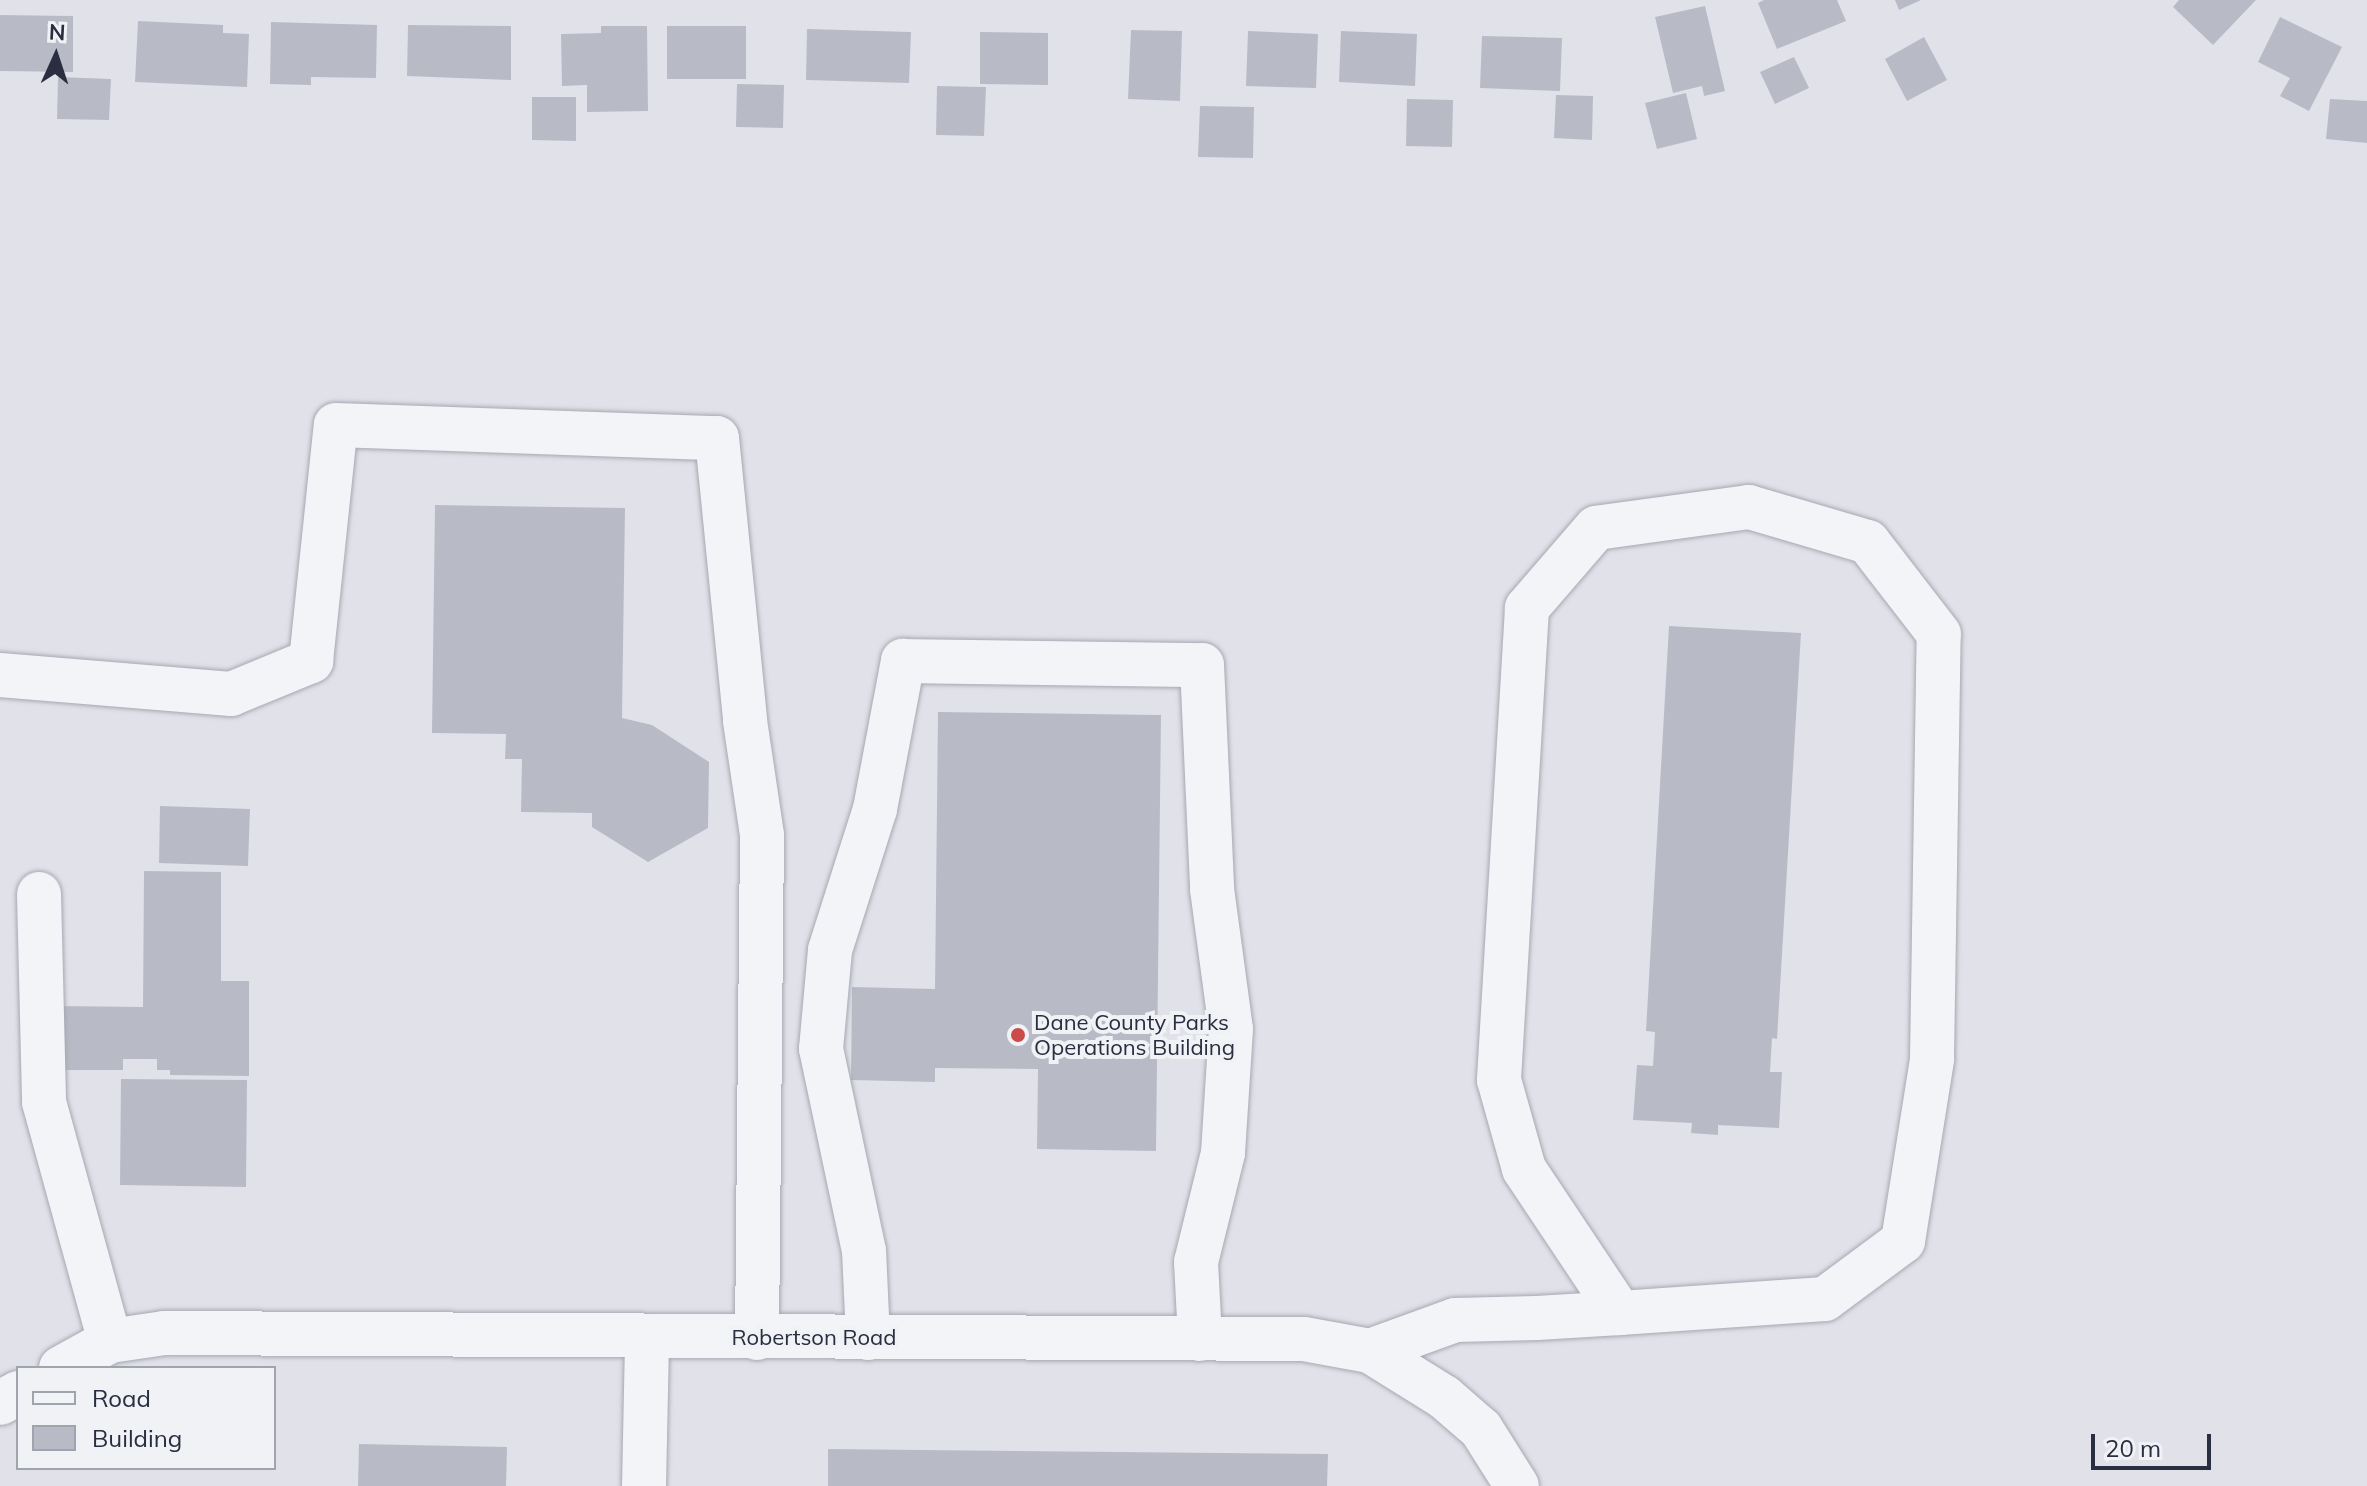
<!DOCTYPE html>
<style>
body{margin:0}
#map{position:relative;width:2367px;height:1486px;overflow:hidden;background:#e1e2e9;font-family:Mulish,sans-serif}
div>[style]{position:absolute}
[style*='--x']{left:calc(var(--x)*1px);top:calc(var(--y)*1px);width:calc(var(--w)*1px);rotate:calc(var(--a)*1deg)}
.building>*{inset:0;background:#b8bbc6}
.roads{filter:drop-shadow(0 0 2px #a6a8b3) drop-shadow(0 0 2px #a6a8b3)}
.minor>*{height:44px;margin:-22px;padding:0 22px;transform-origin:22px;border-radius:22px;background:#f3f4f7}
.dots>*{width:22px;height:22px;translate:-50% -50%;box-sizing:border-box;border:4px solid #f0f2f6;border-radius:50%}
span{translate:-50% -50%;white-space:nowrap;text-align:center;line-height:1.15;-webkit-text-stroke:8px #f0f2f6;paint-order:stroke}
.poi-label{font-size:22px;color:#292e40}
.left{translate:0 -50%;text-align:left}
.street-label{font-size:22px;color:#292e40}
.legend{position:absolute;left:16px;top:1366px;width:260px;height:104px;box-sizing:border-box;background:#f0f2f6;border:2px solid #a0a4ad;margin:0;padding:10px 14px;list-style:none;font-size:24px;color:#292e40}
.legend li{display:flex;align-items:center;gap:16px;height:40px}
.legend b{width:40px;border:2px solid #a0a4ad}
.north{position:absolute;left:16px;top:16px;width:80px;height:80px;-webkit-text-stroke:6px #f0f2f6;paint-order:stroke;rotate:3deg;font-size:22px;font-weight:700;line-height:32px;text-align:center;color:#292e40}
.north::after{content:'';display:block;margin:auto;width:28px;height:36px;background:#292e40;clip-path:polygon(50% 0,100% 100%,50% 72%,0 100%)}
.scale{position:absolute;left:2091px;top:1434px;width:120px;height:36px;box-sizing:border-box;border:4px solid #292e40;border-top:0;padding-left:10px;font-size:24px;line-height:28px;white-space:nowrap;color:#292e40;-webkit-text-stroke:6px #f0f2f6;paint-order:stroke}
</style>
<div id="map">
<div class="building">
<i style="clip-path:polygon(1764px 0,1837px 0,1846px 21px,1777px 49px,1758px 3px)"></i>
<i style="clip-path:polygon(1895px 0,1921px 0,1899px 10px)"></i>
<i style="clip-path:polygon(2179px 0,2256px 0,2213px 45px,2173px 7px)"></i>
<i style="clip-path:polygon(1705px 6px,1725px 91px,1704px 96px,1702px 86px,1673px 93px,1655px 17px)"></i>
<i style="clip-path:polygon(0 15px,73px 16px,73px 72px,0 71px)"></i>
<i style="clip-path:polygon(2280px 17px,2342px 47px,2309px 111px,2280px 96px,2290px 78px,2258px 62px)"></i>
<i style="clip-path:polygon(138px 21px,223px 25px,223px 33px,249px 34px,247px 87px,135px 82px)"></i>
<i style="clip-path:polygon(271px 22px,377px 25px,376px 78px,311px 77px,311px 85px,270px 84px)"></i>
<i style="clip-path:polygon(408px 25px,511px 26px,511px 80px,407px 76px)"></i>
<i style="clip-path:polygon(601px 26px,647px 26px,648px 111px,587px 112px,587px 85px,562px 86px,561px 34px,601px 33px)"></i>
<i style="clip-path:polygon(667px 26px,746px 26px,746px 79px,667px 79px)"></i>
<i style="clip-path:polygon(807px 29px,911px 32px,909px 83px,806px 80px)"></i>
<i style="clip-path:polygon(1131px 30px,1182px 31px,1180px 101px,1128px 99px)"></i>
<i style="clip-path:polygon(1248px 31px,1318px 34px,1316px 88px,1246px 86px)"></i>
<i style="clip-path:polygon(1341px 31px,1417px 34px,1415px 86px,1339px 82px)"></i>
<i style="clip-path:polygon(980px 32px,1048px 33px,1048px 85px,980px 84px)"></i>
<i style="clip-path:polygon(1482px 36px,1562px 38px,1560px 91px,1480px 88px)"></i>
<i style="clip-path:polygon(1924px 37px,1947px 80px,1907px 101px,1885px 59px)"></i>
<i style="clip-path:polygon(1794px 57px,1809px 88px,1775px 104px,1760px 72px)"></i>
<i style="clip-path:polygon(58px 77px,111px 79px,109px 120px,57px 119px)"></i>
<i style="clip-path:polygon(737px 84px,784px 85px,783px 128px,736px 127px)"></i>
<i style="clip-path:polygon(937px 86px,986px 87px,984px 136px,936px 135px)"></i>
<i style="clip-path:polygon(1686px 93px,1697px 139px,1657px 149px,1645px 103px)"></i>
<i style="clip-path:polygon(1556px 95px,1593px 96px,1592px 140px,1554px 138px)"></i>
<i style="clip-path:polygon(532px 97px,576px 97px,576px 141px,532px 140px)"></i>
<i style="clip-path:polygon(1407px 99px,1453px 100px,1452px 147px,1406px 146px)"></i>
<i style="clip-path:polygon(2330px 99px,2367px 101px,2367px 143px,2326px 139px)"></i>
<i style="clip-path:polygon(1200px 106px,1254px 107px,1253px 158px,1198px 157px)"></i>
<i style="clip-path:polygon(435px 505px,625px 508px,622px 718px,652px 725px,709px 762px,708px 828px,648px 862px,592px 827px,592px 813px,521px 812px,522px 759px,505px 759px,506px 734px,432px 733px)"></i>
<i style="clip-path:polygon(1669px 626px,1801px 633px,1777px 1039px,1772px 1038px,1770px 1072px,1782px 1072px,1779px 1128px,1718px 1125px,1718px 1135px,1691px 1133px,1692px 1123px,1633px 1120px,1637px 1065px,1653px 1066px,1655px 1032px,1646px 1031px)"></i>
<i style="clip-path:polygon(938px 712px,1161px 715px,1156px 1151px,1037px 1149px,1038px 1069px,935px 1068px,935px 1082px,851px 1080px,852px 987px,935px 989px)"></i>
<i style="clip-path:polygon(160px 806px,250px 809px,248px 866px,159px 863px)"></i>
<i style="clip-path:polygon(144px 871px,221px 872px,221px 981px,249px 981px,249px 1076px,170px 1075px,170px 1070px,157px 1070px,157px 1059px,123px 1059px,123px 1070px,58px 1070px,58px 1006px,143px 1007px)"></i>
<i style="clip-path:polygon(121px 1079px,247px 1080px,246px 1187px,120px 1185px)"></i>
<i style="clip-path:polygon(359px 1444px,507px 1447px,506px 1486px,358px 1486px)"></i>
<i style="clip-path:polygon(828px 1449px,1328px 1454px,1327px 1486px,828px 1486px)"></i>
</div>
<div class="roads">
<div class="minor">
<i style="--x:0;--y:675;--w:232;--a:4.7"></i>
<i style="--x:231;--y:694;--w:87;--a:-22.4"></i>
<i style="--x:311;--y:661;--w:237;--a:-84"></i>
<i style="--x:336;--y:425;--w:381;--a:2"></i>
<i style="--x:717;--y:438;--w:284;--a:84.3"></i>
<i style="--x:745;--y:721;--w:115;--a:81.5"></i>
<i style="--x:762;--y:835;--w:503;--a:90.57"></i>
<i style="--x:39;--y:894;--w:208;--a:88.6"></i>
<i style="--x:44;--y:1102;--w:248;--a:74.6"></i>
<i style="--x:868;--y:1338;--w:87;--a:-92.6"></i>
<i style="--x:864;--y:1251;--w:207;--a:-102"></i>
<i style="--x:821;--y:1049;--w:99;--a:-84.8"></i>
<i style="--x:830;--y:950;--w:148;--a:-72.3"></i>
<i style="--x:875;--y:809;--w:151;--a:-79.3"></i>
<i style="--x:903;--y:661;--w:299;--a:0.8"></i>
<i style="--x:1202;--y:665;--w:224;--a:87.4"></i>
<i style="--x:1212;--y:889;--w:141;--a:82.3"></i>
<i style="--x:1231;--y:1029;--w:124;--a:93.7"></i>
<i style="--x:1223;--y:1153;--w:112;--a:103.9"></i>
<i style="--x:1196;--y:1262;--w:77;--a:87"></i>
<i style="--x:1370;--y:1351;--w:90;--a:-20"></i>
<i style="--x:1455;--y:1320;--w:82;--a:-1.4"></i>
<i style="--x:1537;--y:1318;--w:83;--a:-3.4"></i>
<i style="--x:1620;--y:1313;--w:205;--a:-3.9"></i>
<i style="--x:1825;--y:1299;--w:97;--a:-36.6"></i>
<i style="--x:1903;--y:1241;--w:184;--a:-80.9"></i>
<i style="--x:1932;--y:1059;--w:425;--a:-89.1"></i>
<i style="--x:1939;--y:634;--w:116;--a:-127.7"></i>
<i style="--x:1868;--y:542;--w:124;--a:-163.6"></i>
<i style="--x:1749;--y:507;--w:154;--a:172.2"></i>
<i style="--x:1596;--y:528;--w:106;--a:130.8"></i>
<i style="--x:1527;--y:608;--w:473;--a:93.4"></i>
<i style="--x:1499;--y:1080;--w:92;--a:74.3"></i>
<i style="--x:1524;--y:1169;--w:173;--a:56.3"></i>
<i style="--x:61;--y:1368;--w:56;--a:-28.9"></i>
<i style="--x:110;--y:1341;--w:55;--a:-8.4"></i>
<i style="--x:164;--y:1333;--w:1140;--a:0.3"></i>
<i style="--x:1304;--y:1339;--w:67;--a:10.3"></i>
<i style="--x:1370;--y:1351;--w:87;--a:31.9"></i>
<i style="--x:1444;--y:1397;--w:49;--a:40.9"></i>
<i style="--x:1481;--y:1429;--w:67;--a:57.7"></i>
<i style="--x:0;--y:1403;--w:21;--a:-29"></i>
<i style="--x:644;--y:1486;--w:149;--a:-88.8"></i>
</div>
</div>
<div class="dots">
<i style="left:1018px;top:1035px;background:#ca4b4a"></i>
</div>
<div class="poi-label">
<span class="left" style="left:1034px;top:1035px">Dane County Parks<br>Operations Building</span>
</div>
<div class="street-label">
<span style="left:814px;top:1338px">Robertson Road</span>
</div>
<ul class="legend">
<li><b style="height:10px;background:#f3f4f7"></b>Road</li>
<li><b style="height:22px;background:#b8bbc6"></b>Building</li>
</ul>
<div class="north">N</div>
<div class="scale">20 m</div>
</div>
